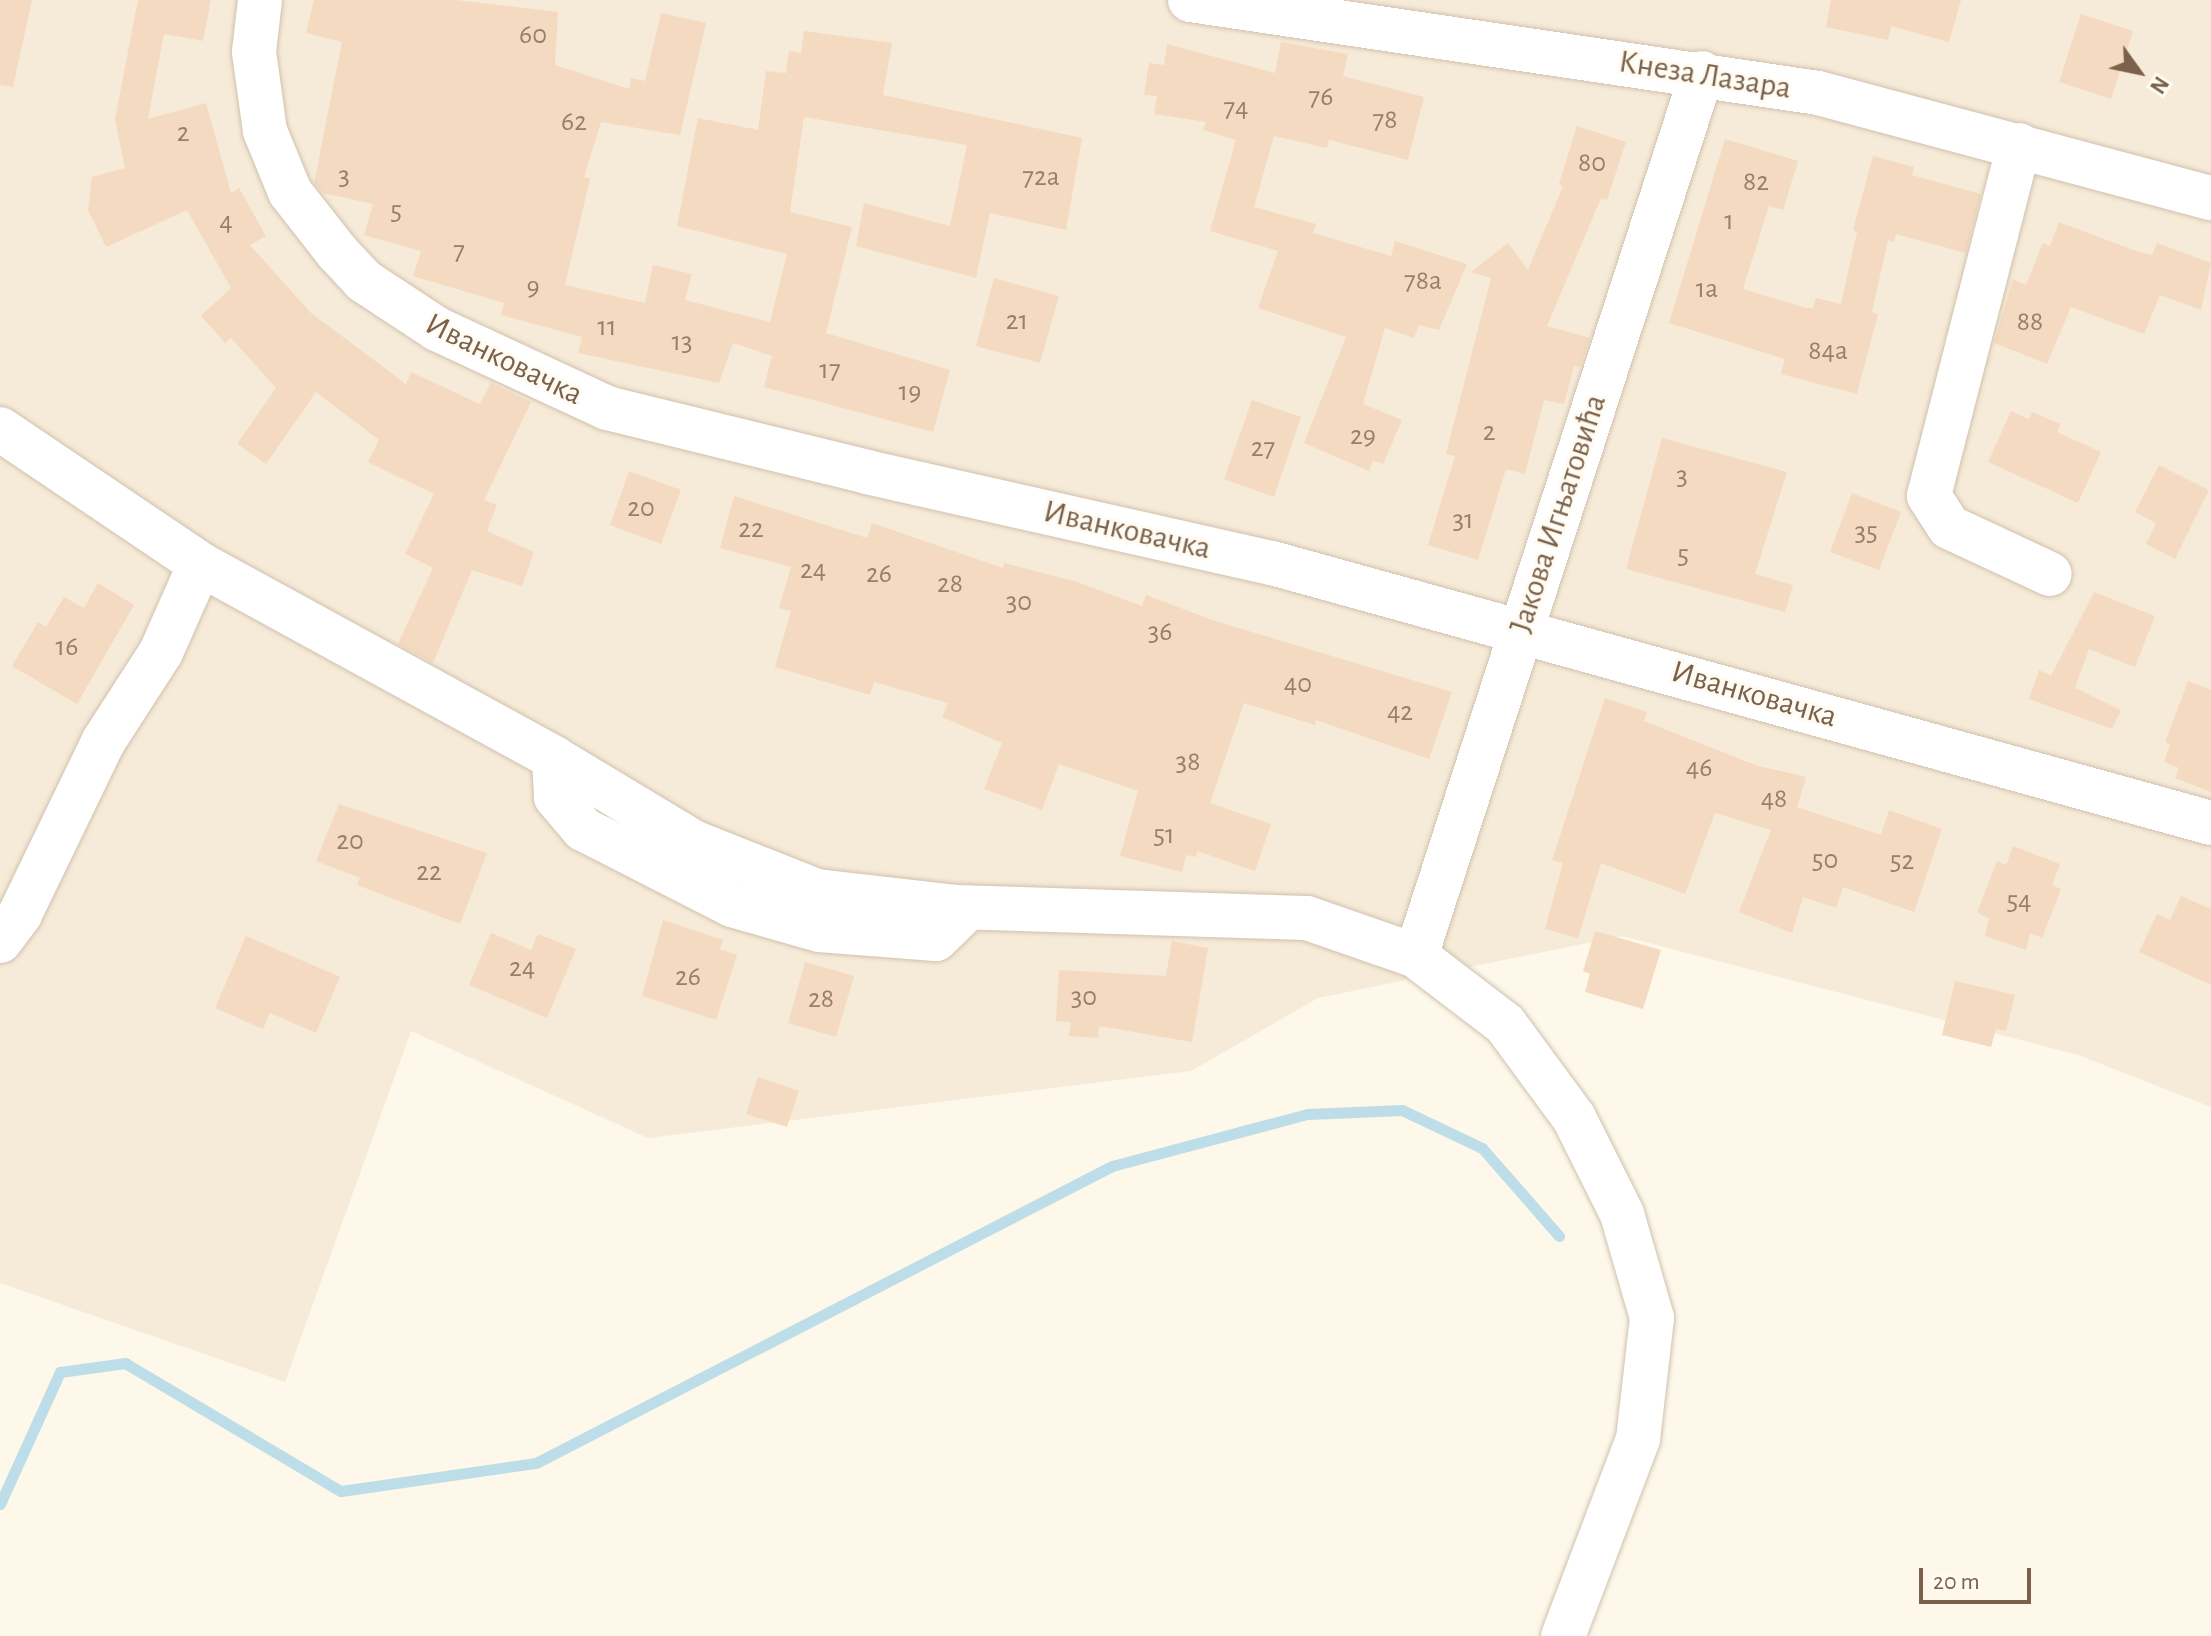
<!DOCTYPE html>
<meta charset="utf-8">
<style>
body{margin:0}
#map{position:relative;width:2211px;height:1636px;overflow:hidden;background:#fdf8ea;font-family:"Alegreya Sans",sans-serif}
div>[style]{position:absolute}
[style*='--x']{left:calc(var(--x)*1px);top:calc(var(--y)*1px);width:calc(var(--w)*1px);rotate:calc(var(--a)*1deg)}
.residential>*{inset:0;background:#f6ebd8}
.stream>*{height:11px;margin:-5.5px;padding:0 5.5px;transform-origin:5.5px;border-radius:5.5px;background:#bddee9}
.building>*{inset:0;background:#f4dac1}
.roads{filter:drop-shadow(0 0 2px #d1c1ae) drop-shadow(0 0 2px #d1c1ae)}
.minor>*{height:44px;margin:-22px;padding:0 22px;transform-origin:22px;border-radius:22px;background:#fff}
span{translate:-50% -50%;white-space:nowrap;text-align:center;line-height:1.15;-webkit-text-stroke:6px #fffbf2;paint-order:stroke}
.number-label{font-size:28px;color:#987f68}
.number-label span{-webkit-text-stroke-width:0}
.street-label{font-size:32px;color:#7a614b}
.north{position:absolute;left:2099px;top:32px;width:80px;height:80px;-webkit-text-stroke:6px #fffbf2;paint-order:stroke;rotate:123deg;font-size:22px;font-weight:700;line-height:32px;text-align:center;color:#7a614b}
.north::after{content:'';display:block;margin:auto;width:28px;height:36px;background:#7a614b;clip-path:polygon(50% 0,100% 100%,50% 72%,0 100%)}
.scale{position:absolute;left:1919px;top:1568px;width:112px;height:36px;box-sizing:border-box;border:4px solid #7a614b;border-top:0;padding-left:10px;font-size:24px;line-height:28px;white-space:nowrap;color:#7a614b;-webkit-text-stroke:6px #fffbf2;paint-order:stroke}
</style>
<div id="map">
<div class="residential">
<i style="clip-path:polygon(0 0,2211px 0,2211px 1107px,2078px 1055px,1622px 936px,1318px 998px,1191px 1071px,648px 1138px,411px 1031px,285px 1382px,0 1283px)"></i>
</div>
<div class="stream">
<i style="--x:0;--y:1504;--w:145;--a:-65.6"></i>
<i style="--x:60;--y:1372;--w:66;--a:-7.9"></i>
<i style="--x:125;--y:1363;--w:251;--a:30.7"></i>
<i style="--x:341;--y:1491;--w:197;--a:-8.2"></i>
<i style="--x:536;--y:1463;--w:648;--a:-27.28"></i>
<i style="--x:1112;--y:1166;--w:203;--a:-14.9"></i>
<i style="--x:1308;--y:1114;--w:94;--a:-2.4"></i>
<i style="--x:1402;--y:1110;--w:89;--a:25.4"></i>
<i style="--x:1482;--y:1148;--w:117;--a:48.8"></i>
</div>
<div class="building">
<i style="clip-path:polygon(0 0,32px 0,13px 87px,0 85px)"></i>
<i style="clip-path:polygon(138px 0,211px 0,203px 41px,164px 34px,148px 119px,206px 103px,231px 193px,239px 188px,266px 236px,250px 245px,311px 313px,406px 384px,411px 372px,480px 404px,491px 383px,531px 402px,484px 500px,497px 505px,487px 531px,534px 552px,522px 586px,472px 570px,433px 663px,398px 644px,433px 568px,405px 554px,434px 494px,368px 462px,379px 440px,316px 392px,266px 464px,237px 444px,276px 388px,231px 338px,225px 343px,201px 316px,231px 288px,187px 210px,106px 247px,88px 210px,92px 177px,125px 168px,115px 119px)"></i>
<i style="clip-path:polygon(314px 0,456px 0,558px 12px,555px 65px,629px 89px,631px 78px,645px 81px,661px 13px,706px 23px,680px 135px,601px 122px,584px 177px,590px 179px,565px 285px,645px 303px,653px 265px,692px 274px,685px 300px,770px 322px,787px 254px,677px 226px,698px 118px,758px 130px,766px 71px,786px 73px,789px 51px,801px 53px,804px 31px,892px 43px,883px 95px,1082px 138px,1066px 230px,990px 213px,976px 278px,856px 246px,864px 203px,950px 226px,967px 145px,804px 117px,790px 212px,852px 227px,826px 333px,950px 370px,933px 432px,764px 387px,772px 356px,733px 343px,719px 383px,578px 353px,582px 337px,501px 315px,504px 303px,413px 276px,421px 251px,364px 235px,373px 204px,323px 193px,314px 183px,342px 42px,306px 33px)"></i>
<i style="clip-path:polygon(1831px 0,1961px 0,1949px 42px,1891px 26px,1888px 40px,1826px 27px)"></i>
<i style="clip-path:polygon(2081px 14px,2133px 31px,2111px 99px,2059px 82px)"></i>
<i style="clip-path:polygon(1281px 42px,1348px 54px,1343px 76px,1424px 97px,1408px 160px,1329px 140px,1327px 148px,1274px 136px,1254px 207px,1316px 224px,1313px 233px,1391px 256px,1395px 241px,1467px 264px,1439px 330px,1419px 325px,1414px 338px,1385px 328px,1363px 404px,1402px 420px,1383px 464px,1373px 460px,1369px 471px,1304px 443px,1346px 337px,1258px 308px,1278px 251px,1210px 231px,1236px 140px,1203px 130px,1206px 122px,1154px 114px,1157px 96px,1144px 95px,1149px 63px,1164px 65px,1167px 44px,1275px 73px)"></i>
<i style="clip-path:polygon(1577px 126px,1626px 142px,1607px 200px,1601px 198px,1547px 326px,1590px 338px,1580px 367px,1574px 366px,1564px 404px,1544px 400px,1525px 474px,1506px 469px,1478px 560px,1428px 545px,1455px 456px,1446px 454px,1491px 278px,1471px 272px,1508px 243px,1528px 270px,1563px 186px,1559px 184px)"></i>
<i style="clip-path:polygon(1725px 139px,1798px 161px,1783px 210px,1769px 206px,1743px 289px,1806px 308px,1813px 308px,1816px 298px,1841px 304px,1857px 232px,1853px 230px,1873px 156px,1914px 167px,1912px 175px,1981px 194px,1966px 253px,1896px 234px,1894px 242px,1888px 240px,1872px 312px,1878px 314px,1857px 394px,1781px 374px,1785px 359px,1669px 323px)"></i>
<i style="clip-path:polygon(2059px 222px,2136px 251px,2152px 255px,2157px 243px,2211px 263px,2201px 310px,2160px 295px,2144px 334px,2071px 307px,2047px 364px,1994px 343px,2013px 279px,2026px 285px,2043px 243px,2050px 246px)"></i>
<i style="clip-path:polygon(994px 278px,1059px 296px,1040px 363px,976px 346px)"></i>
<i style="clip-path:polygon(1252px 400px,1301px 417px,1274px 497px,1224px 479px)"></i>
<i style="clip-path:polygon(2011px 411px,2029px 419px,2032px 412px,2060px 424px,2057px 432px,2101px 452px,2078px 503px,1988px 462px)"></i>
<i style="clip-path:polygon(1662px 438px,1787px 472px,1755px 574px,1793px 585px,1785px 612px,1626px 569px)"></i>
<i style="clip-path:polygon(2159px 465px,2209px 490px,2175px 559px,2146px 544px,2156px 523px,2135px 512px)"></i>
<i style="clip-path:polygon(629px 471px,681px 490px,661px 544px,610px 525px)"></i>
<i style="clip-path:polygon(1852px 493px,1901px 512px,1879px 570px,1830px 552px)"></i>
<i style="clip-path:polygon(734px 496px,867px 538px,872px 523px,1003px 568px,1004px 563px,1074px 581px,1142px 606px,1146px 595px,1215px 621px,1452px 692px,1429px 759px,1316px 720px,1315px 725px,1244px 703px,1210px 803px,1271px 824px,1255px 871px,1197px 851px,1196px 857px,1186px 855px,1182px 872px,1120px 856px,1138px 791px,1059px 764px,1042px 810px,984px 789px,1002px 743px,942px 717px,948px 703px,874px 682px,870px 695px,775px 667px,791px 611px,779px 608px,791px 567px,720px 548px)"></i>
<i style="clip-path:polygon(98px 583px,134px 605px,77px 704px,12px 666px,38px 622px,46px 627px,64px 597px,84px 608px)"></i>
<i style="clip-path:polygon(2094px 592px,2155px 616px,2135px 667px,2089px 649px,2075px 688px,2121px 710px,2112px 729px,2029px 699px,2039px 670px,2051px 676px)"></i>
<i style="clip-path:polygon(2188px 681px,2211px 690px,2211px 792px,2175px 778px,2179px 768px,2164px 762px,2170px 744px,2165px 742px)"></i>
<i style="clip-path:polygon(1605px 698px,1647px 712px,1644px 721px,1758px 766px,1806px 777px,1797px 807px,1881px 835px,1889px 810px,1942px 829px,1914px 912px,1843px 887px,1836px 908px,1803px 897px,1792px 933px,1739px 912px,1771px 830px,1715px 813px,1685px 894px,1601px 863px,1578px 938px,1545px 929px,1563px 863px,1552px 860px)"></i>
<i style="clip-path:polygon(339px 804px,487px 853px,460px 924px,357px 885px,360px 878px,316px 861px)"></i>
<i style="clip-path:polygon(2013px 846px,2060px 864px,2052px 885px,2061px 889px,2042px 938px,2030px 933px,2026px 950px,1985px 936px,1989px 918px,1977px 913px,1997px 861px,2006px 865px)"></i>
<i style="clip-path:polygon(2181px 896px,2211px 909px,2211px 985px,2139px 952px,2157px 914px,2170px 920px)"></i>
<i style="clip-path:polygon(663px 920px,723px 940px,720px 949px,737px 955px,716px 1020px,642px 996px)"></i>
<i style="clip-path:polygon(1595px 931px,1661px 950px,1643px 1009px,1585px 992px,1590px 974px,1583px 971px)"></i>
<i style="clip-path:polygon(491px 933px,531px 950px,538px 934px,576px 949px,547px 1018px,469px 985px)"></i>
<i style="clip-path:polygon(246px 936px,340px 977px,316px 1033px,270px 1013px,263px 1029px,215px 1008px)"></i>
<i style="clip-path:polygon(1172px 941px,1208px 948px,1192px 1042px,1099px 1026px,1098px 1038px,1069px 1036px,1071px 1022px,1056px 1021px,1059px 970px,1166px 976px)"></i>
<i style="clip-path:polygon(805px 962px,854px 976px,836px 1037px,788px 1023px)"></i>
<i style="clip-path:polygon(1955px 981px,2015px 995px,2006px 1031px,1996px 1029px,1991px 1047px,1942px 1035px)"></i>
<i style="clip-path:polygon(758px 1077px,799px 1091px,787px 1127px,746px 1114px)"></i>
</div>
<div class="roads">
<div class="minor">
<i style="--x:260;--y:0;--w:52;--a:96.6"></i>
<i style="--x:254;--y:52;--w:80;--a:82.1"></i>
<i style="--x:265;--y:131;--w:66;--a:67.7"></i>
<i style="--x:290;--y:192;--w:76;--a:51.9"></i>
<i style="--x:337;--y:252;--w:40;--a:47"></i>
<i style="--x:364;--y:281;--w:87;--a:33.3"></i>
<i style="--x:437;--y:329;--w:187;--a:24.9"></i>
<i style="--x:607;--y:408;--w:268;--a:13.8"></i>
<i style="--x:867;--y:472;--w:415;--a:12.7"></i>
<i style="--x:1272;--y:563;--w:974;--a:15.48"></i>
<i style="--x:1190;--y:0;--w:635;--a:8.42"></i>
<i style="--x:1818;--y:93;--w:407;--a:15"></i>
<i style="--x:2019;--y:145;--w:362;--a:104.4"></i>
<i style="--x:1929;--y:496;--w:37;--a:57"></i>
<i style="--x:1949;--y:527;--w:111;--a:25"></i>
<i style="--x:0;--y:429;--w:241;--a:34"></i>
<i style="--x:200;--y:564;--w:404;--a:28.7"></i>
<i style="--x:554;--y:758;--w:162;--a:31.1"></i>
<i style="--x:693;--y:842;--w:133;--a:21.6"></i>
<i style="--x:817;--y:891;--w:139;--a:6.6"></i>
<i style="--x:955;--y:907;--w:352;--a:1.8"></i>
<i style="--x:1307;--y:918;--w:115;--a:19.2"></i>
<i style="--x:1416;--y:956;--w:112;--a:37.4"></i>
<i style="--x:1505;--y:1024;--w:117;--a:53.7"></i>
<i style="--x:1574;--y:1118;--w:107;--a:63.4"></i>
<i style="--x:1622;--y:1214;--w:108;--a:73.9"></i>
<i style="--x:1652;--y:1318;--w:122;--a:96.6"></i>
<i style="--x:1638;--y:1439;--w:211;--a:110.8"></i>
<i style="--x:554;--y:758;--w:39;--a:87"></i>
<i style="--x:556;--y:797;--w:42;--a:49.8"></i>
<i style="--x:583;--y:829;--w:167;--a:27"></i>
<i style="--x:732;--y:905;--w:91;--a:16"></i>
<i style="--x:819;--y:930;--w:117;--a:4.4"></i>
<i style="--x:936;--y:939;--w:45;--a:-44.1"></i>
<i style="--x:0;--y:941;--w:34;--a:-53"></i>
<i style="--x:20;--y:914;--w:191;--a:-64.2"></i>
<i style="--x:103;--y:742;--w:107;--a:-57.2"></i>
<i style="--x:161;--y:652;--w:96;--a:-66.1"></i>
<i style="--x:1416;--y:956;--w:928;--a:-72.05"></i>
</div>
</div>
<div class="number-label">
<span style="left:533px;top:35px">60</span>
<span style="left:1321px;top:97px">76</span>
<span style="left:1236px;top:108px">74</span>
<span style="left:1385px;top:120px">78</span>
<span style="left:574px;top:122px">62</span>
<span style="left:183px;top:133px">2</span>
<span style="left:1592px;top:163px">80</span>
<span style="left:344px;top:176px">3</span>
<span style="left:1041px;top:177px">72a</span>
<span style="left:1756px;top:182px">82</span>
<span style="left:396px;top:211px">5</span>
<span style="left:1729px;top:221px">1</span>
<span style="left:226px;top:222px">4</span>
<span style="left:459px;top:251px">7</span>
<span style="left:1423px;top:281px">78a</span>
<span style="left:533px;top:287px">9</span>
<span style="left:1707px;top:289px">1a</span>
<span style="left:1017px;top:321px">21</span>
<span style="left:2030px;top:322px">88</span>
<span style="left:607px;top:327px">11</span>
<span style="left:682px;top:342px">13</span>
<span style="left:1828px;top:351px">84a</span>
<span style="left:830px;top:370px">17</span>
<span style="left:910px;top:392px">19</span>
<span style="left:1489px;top:432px">2</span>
<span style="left:1363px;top:436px">29</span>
<span style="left:1263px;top:448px">27</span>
<span style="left:1682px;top:476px">3</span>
<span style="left:641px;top:508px">20</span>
<span style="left:1463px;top:520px">31</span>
<span style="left:751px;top:529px">22</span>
<span style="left:1866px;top:532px">35</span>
<span style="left:1683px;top:555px">5</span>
<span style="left:813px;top:570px">24</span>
<span style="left:879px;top:574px">26</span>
<span style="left:950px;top:584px">28</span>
<span style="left:1019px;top:602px">30</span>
<span style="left:1160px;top:632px">36</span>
<span style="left:67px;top:647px">16</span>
<span style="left:1298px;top:684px">40</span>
<span style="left:1400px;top:712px">42</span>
<span style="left:1188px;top:762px">38</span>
<span style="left:1699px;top:768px">46</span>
<span style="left:1774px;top:799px">48</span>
<span style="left:1164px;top:835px">51</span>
<span style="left:350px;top:841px">20</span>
<span style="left:1825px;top:860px">50</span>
<span style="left:1902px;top:861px">52</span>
<span style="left:429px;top:872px">22</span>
<span style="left:2019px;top:901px">54</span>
<span style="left:522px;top:968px">24</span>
<span style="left:688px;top:977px">26</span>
<span style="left:1084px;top:997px">30</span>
<span style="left:821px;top:999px">28</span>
</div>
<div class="street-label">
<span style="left:1705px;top:75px;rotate:9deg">Кнеза Лазара</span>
<span style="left:504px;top:359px;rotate:26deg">Иванковачка</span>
<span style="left:1558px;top:514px;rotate:-72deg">Јакова Игњатовића</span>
<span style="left:1127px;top:530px;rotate:13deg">Иванковачка</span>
<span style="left:1754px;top:694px;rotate:16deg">Иванковачка</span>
</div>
<div class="north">N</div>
<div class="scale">20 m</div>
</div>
